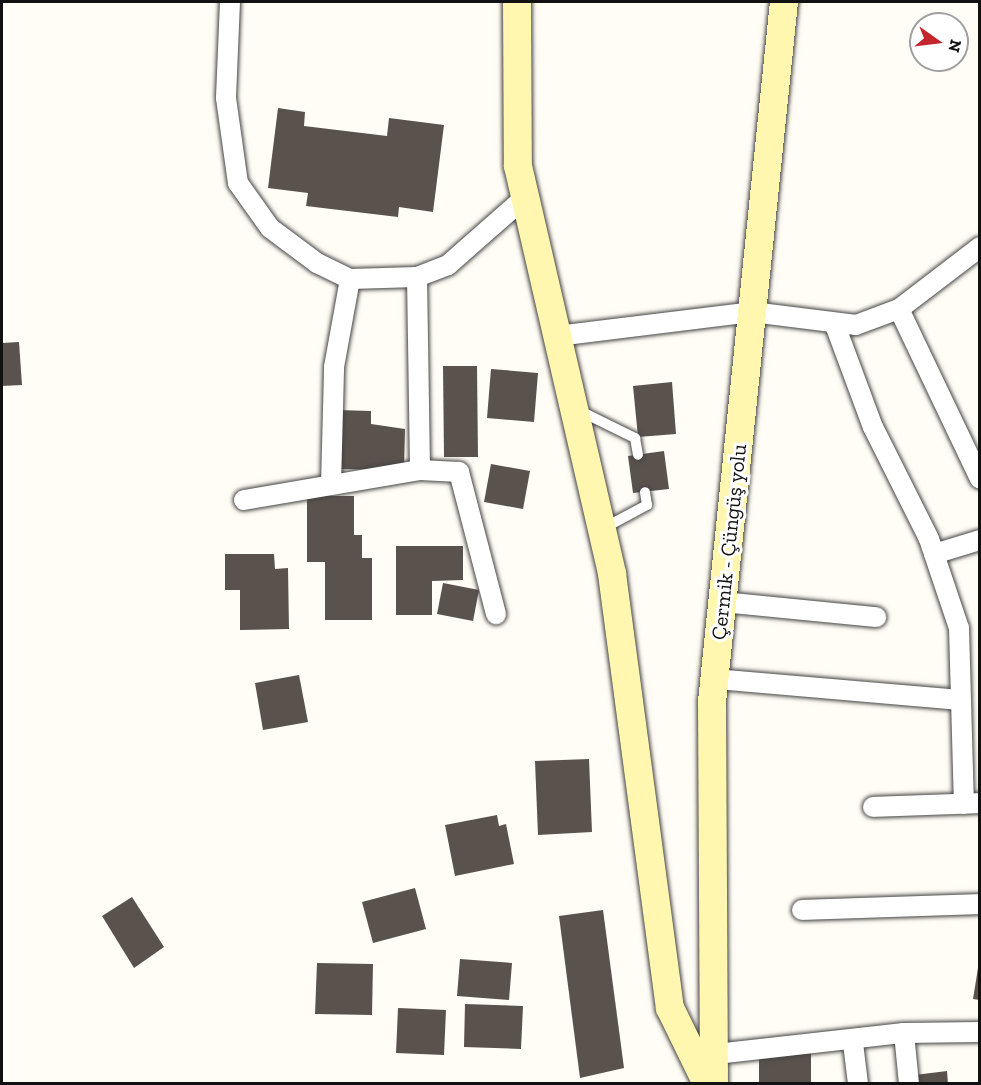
<!DOCTYPE html>
<meta charset="utf-8">
<style>
body{margin:0}
#map{position:relative;width:981px;height:1085px;overflow:hidden;background:#fffdf5;font-family:"Zilla Slab",serif}
div>[style]{position:absolute}
[style*='--x']{left:calc(var(--x)*1px);top:calc(var(--y)*1px);width:calc(var(--w)*1px);rotate:calc(var(--a)*1deg)}
.building>*{inset:0;background:#5a524d}
.roads{filter:drop-shadow(0 0 2px #444) drop-shadow(0 0 2px #444)}
.lane>*{height:10px;margin:-5px;padding:0 5px;transform-origin:5px;border-radius:5px;background:#fff}
.street>*{height:20px;margin:-10px;padding:0 10px;transform-origin:10px;border-radius:10px;background:#fff}
.secondary>*{height:28px;margin:-14px;padding:0 14px;transform-origin:14px;border-radius:14px;background:#fff6b0}
span{translate:-50% -50%;white-space:nowrap;text-align:center;line-height:1.15;-webkit-text-stroke:6px #fff;paint-order:stroke}
.street-label{font-size:21px;color:#111}
.frame{position:absolute;inset:0;border:3px solid #111;pointer-events:none}
.north{position:absolute;left:909px;top:12px;width:60px;height:60px;box-sizing:border-box;background:#fff;border:2px solid #a0a0a0;border-radius:50%;rotate:104deg;font-size:16px;font-weight:700;line-height:24px;text-align:center;color:#111}
.north::after{content:'';display:block;margin:auto;width:21px;height:27px;background:#c4262e;clip-path:polygon(50% 0,100% 100%,50% 72%,0 100%)}
</style>
<div id="map">
<div class="building">
<i style="clip-path:polygon(278px 108px,305px 112px,304px 126px,387px 136px,389px 118px,444px 125px,433px 212px,399px 207px,398px 217px,306px 206px,308px 193px,268px 188px)"></i>
<i style="clip-path:polygon(19px 342px,22px 385px,2px 386px,2px 343px)"></i>
<i style="clip-path:polygon(443px 366px,477px 366px,478px 457px,444px 457px)"></i>
<i style="clip-path:polygon(491px 369px,538px 373px,534px 422px,487px 418px)"></i>
<i style="clip-path:polygon(672px 382px,676px 434px,638px 437px,633px 386px)"></i>
<i style="clip-path:polygon(337px 410px,371px 411px,371px 424px,405px 429px,404px 470px,336px 469px)"></i>
<i style="clip-path:polygon(664px 451px,669px 489px,633px 493px,628px 456px)"></i>
<i style="clip-path:polygon(491px 464px,530px 471px,523px 509px,484px 502px)"></i>
<i style="clip-path:polygon(307px 496px,354px 496px,354px 535px,362px 535px,362px 558px,372px 558px,372px 620px,325px 620px,325px 562px,307px 562px)"></i>
<i style="clip-path:polygon(396px 546px,463px 546px,463px 580px,432px 581px,432px 615px,396px 615px)"></i>
<i style="clip-path:polygon(225px 554px,274px 554px,275px 569px,288px 568px,289px 629px,240px 630px,240px 590px,225px 590px)"></i>
<i style="clip-path:polygon(443px 583px,479px 590px,473px 621px,437px 614px)"></i>
<i style="clip-path:polygon(299px 675px,308px 722px,263px 730px,255px 683px)"></i>
<i style="clip-path:polygon(589px 759px,592px 832px,538px 835px,535px 761px)"></i>
<i style="clip-path:polygon(497px 815px,499px 826px,506px 824px,514px 864px,455px 876px,445px 825px)"></i>
<i style="clip-path:polygon(415px 888px,426px 929px,373px 943px,362px 902px)"></i>
<i style="clip-path:polygon(132px 897px,164px 947px,134px 968px,102px 916px)"></i>
<i style="clip-path:polygon(603px 910px,624px 1068px,580px 1078px,559px 916px)"></i>
<i style="clip-path:polygon(460px 959px,512px 963px,509px 1000px,457px 996px)"></i>
<i style="clip-path:polygon(317px 963px,373px 964px,372px 1015px,315px 1014px)"></i>
<i style="clip-path:polygon(978px 968px,980px 968px,980px 1000px,973px 999px)"></i>
<i style="clip-path:polygon(465px 1004px,523px 1006px,521px 1049px,464px 1047px)"></i>
<i style="clip-path:polygon(398px 1008px,446px 1010px,444px 1055px,396px 1053px)"></i>
<i style="clip-path:polygon(759px 1051px,811px 1051px,811px 1084px,759px 1084px)"></i>
<i style="clip-path:polygon(947px 1071px,948px 1084px,916px 1084px,915px 1075px)"></i>
</div>
<div class="roads">
<div class="lane">
<i style="--x:578;--y:410;--w:64;--a:26.2"></i>
<i style="--x:635;--y:438;--w:17;--a:80"></i>
<i style="--x:604;--y:528;--w:49;--a:-28.1"></i>
<i style="--x:647;--y:505;--w:13;--a:-99"></i>
</div>
<div class="street">
<i style="--x:230;--y:2;--w:96;--a:92.4"></i>
<i style="--x:226;--y:98;--w:86;--a:82"></i>
<i style="--x:238;--y:183;--w:55;--a:54.6"></i>
<i style="--x:270;--y:228;--w:59;--a:36.7"></i>
<i style="--x:317;--y:263;--w:37;--a:26"></i>
<i style="--x:350;--y:279;--w:67;--a:-1.7"></i>
<i style="--x:417;--y:277;--w:33;--a:-21"></i>
<i style="--x:448;--y:265;--w:103;--a:-41.4"></i>
<i style="--x:417;--y:277;--w:193;--a:89.1"></i>
<i style="--x:899;--y:309;--w:188;--a:64.5"></i>
<i style="--x:835;--y:325;--w:109;--a:69.6"></i>
<i style="--x:873;--y:427;--w:125;--a:63.4"></i>
<i style="--x:929;--y:539;--w:94;--a:71.4"></i>
<i style="--x:959;--y:628;--w:176;--a:88.4"></i>
<i style="--x:557;--y:336;--w:196;--a:-7"></i>
<i style="--x:752;--y:312;--w:105;--a:7.1"></i>
<i style="--x:856;--y:325;--w:46;--a:-20.4"></i>
<i style="--x:899;--y:309;--w:102;--a:-37.4"></i>
<i style="--x:331;--y:485;--w:118;--a:-88.5"></i>
<i style="--x:334;--y:367;--w:89;--a:-79.7"></i>
<i style="--x:244;--y:500;--w:179;--a:-9.7"></i>
<i style="--x:420;--y:470;--w:39;--a:3"></i>
<i style="--x:459;--y:472;--w:147;--a:75.4"></i>
<i style="--x:934;--y:554;--w:48;--a:-16.9"></i>
<i style="--x:722;--y:602;--w:155;--a:5.6"></i>
<i style="--x:715;--y:679;--w:245;--a:4.9"></i>
<i style="--x:873;--y:807;--w:107;--a:-2.1"></i>
<i style="--x:802;--y:910;--w:178;--a:-1.9"></i>
<i style="--x:904;--y:1033;--w:51;--a:84.4"></i>
<i style="--x:853;--y:1043;--w:41;--a:83"></i>
<i style="--x:716;--y:1054;--w:189;--a:-6.4"></i>
<i style="--x:904;--y:1033;--w:76;--a:-0.8"></i>
</div>
<div class="secondary">
<i style="--x:517;--y:2;--w:164;--a:89.7"></i>
<i style="--x:518;--y:166;--w:419;--a:77"></i>
<i style="--x:612;--y:574;--w:438;--a:82.4"></i>
<i style="--x:670;--y:1008;--w:85;--a:64"></i>
<i style="--x:714;--y:1084;--w:382;--a:-90.3"></i>
<i style="--x:712;--y:702;--w:704;--a:-84.13"></i>
</div>
</div>
<div class="street-label">
<span style="left:729px;top:542px;rotate:-84deg">Çermik - Çüngüş yolu</span>
</div>
<div class="frame"></div>
<div class="north">N</div>
</div>
